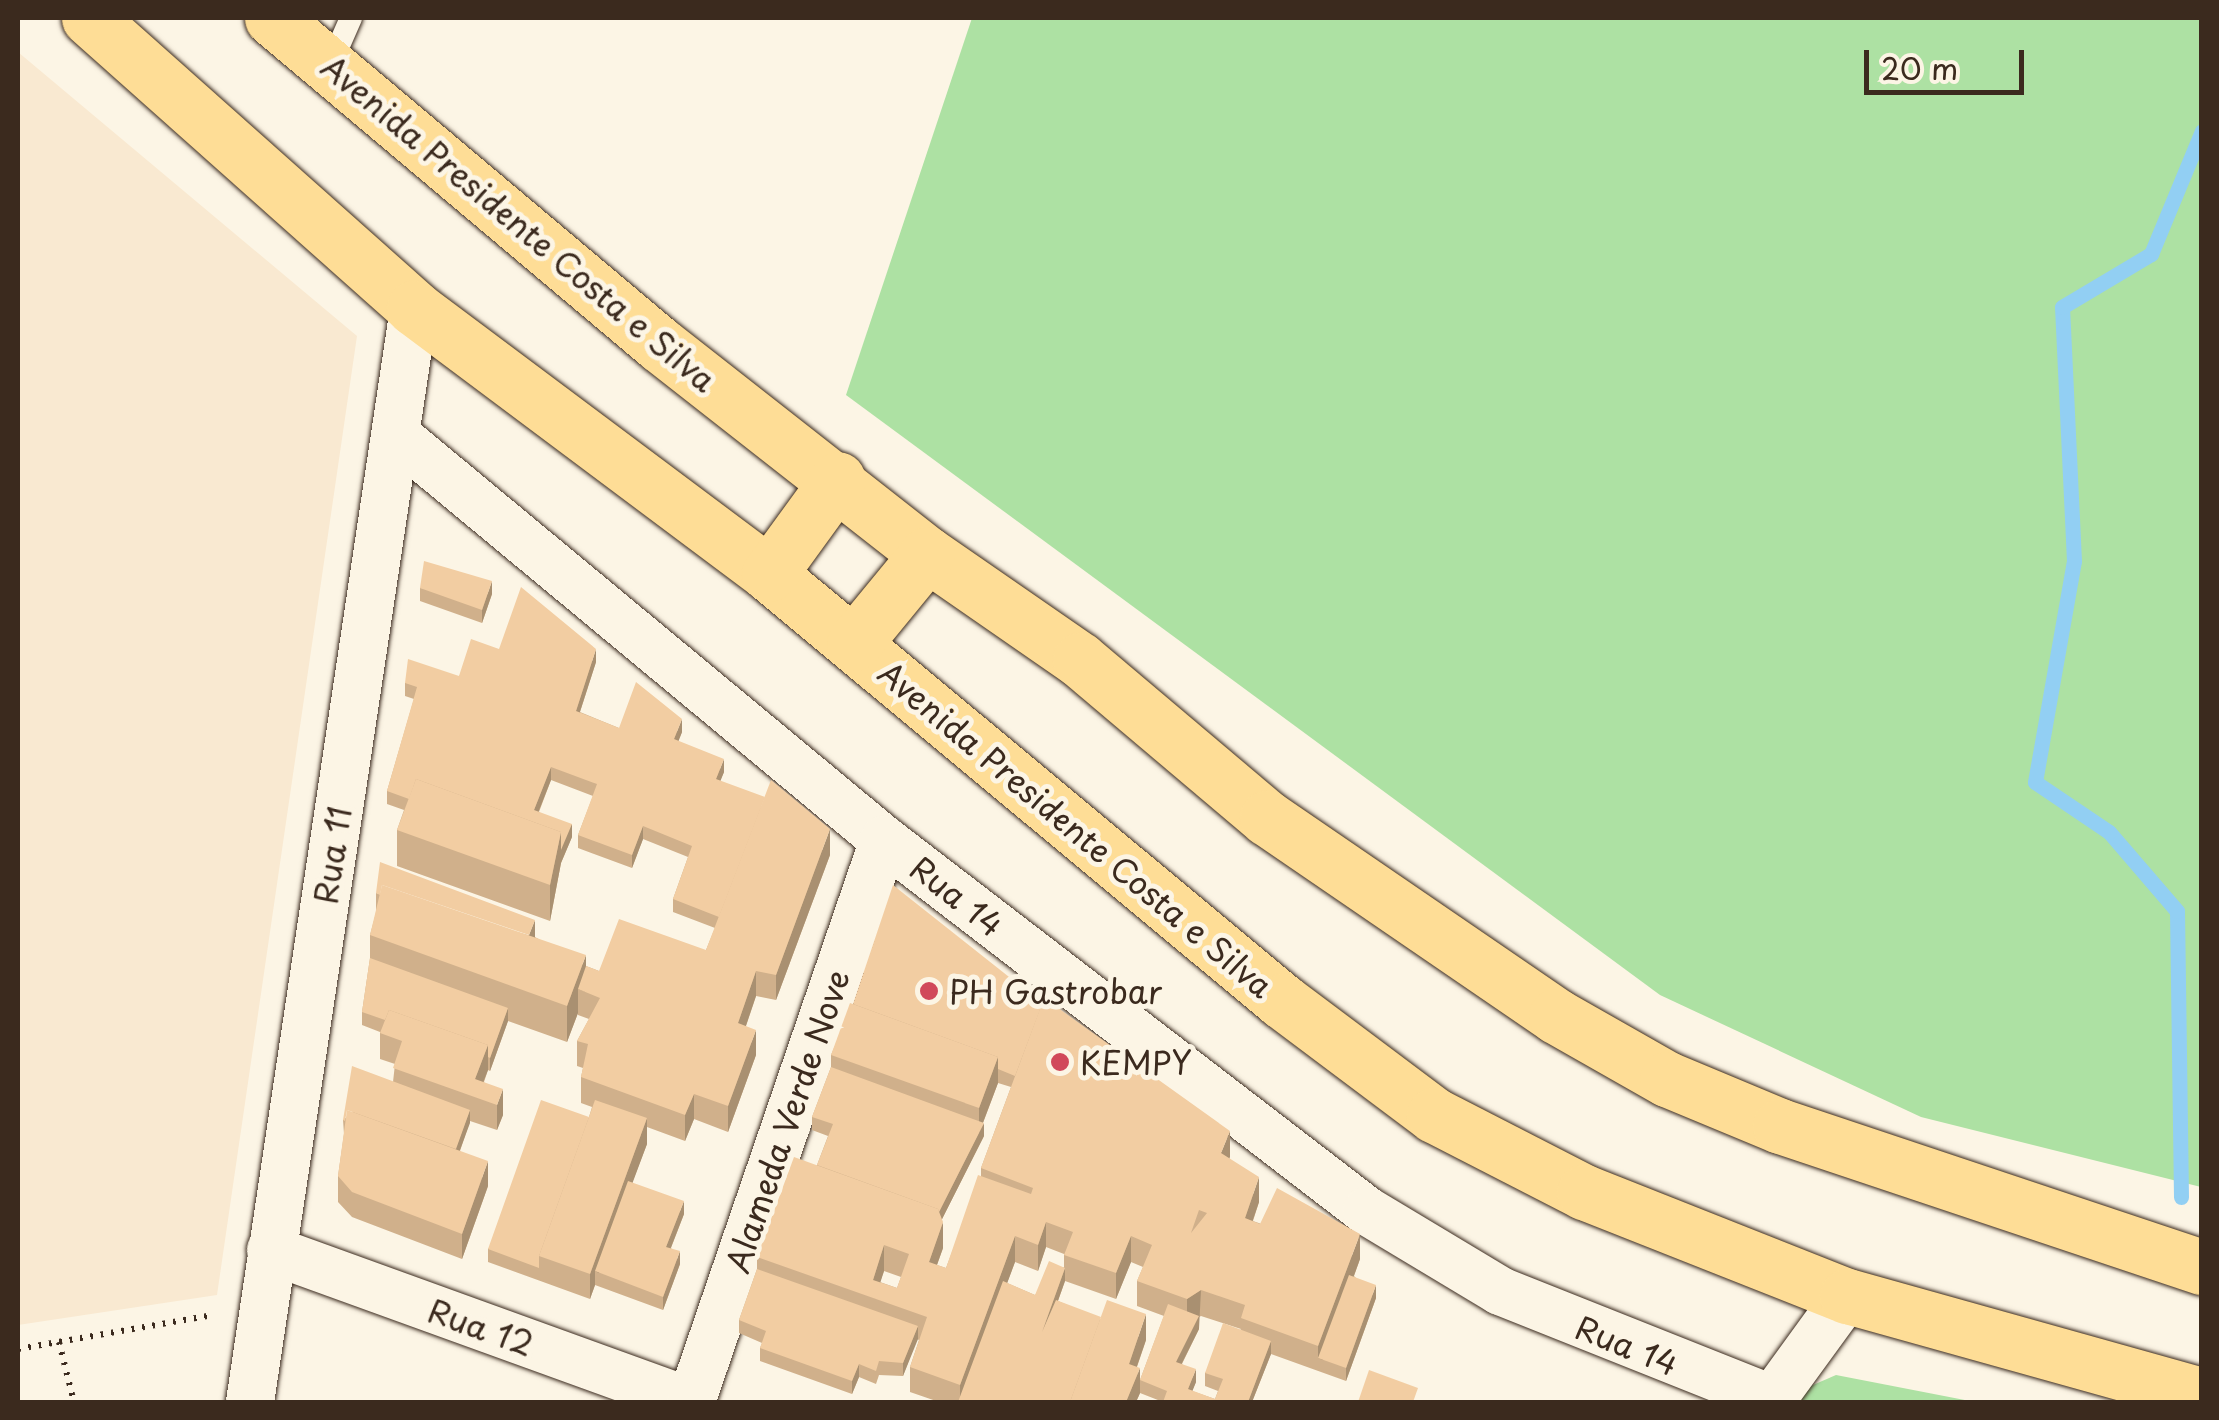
<!DOCTYPE html>
<style>
body{margin:0}
#map{position:relative;width:2219px;height:1420px;overflow:hidden;background:#fcf5e5;font-family:"Playpen Sans",sans-serif}
div>[style]{position:absolute}
[style*='--x']{left:calc(var(--x)*1px);top:calc(var(--y)*1px);width:calc(var(--w)*1px);rotate:calc(var(--a)*1deg)}
.built>*{inset:0;background:#f9e9d1}
.green>*{inset:0;background:#ade1a3}
.stream>*{height:15px;margin:-7.5px;padding:0 7.5px;transform-origin:7.5px;border-radius:7.5px;background:#92cff3}
.path>*{height:6px;margin-top:-3px;transform-origin:0;background:repeating-linear-gradient(90deg,#3b2a1e 0 2.5px,transparent 0 10.5px)}
.roads{filter:drop-shadow(0 0 2px #3b2a1e) drop-shadow(0 0 2px #3b2a1e)}
.lane>*{height:22px;margin:-11px;padding:0 11px;transform-origin:11px;border-radius:11px;background:#fcf5e5}
.street>*{height:48px;margin:-24px;padding:0 24px;transform-origin:24px;border-radius:24px;background:#fcf5e5}
.primary>*{height:55px;margin:-27.5px;padding:0 27.5px;transform-origin:27.5px;border-radius:27.5px;background:#fedd96}
.wall>*{inset:0;background:#d0b08b}
.shaded-wall>*{inset:0;background:#a99071}
.building>*{inset:0;background:#f2cda2}
.dots>*{width:28px;height:28px;translate:-50% -50%;box-sizing:border-box;border:5px solid #fcf5e5;border-radius:50%}
span{translate:-50% -50%;white-space:nowrap;text-align:center;line-height:1.15;-webkit-text-stroke:10px #fcf5e5;paint-order:stroke}
.street-label{font-size:32px;color:#3b2a1e}
.poi-label{font-size:32px;color:#3b2a1e}
.left{translate:0 -50%;text-align:left}
.frame{position:absolute;inset:0;border:20px solid #3b2a1e;pointer-events:none}
.scale{position:absolute;left:1864px;top:50px;width:160px;height:45px;box-sizing:border-box;border:5px solid #3b2a1e;border-top:0;padding-left:12px;font-size:30px;line-height:35px;white-space:nowrap;color:#3b2a1e;-webkit-text-stroke:8px #fcf5e5;paint-order:stroke}
</style>
<div id="map">
<div class="built">
<i style="clip-path:polygon(18px 52px,357px 336px,217px 1295px,18px 1325px)"></i>
</div>
<div class="green">
<i style="clip-path:polygon(972px 18px,2201px 18px,2201px 1187px,1921px 1117px,1660px 995px,846px 395px)"></i>
<i style="clip-path:polygon(1836px 1375px,1975px 1402px,1774px 1402px)"></i>
</div>
<div class="stream">
<i style="--x:2181;--y:1197;--w:286;--a:-90.8"></i>
<i style="--x:2177;--y:911;--w:104;--a:-130.7"></i>
<i style="--x:2109;--y:832;--w:89;--a:-146"></i>
<i style="--x:2035;--y:782;--w:224;--a:-80"></i>
<i style="--x:2074;--y:561;--w:254;--a:-92.7"></i>
<i style="--x:2062;--y:307;--w:104;--a:-30.8"></i>
<i style="--x:2151;--y:254;--w:133;--a:-67.5"></i>
</div>
<div class="path">
<i style="--x:59;--y:1342;--w:62;--a:76"></i>
<i style="--x:18;--y:1349;--w:198;--a:-9.9"></i>
</div>
<div class="roads">
<div class="lane">
<i style="--x:330;--y:66;--w:52;--a:-66.4"></i>
</div>
<div class="street">
<i style="--x:397;--y:436;--w:633;--a:39.68"></i>
<i style="--x:884;--y:840;--w:609;--a:37.53"></i>
<i style="--x:1367;--y:1211;--w:155;--a:31"></i>
<i style="--x:1500;--y:1291;--w:293;--a:21.7"></i>
<i style="--x:271;--y:1250;--w:447;--a:19.9"></i>
<i style="--x:250;--y:1402;--w:1106;--a:-81.47"></i>
<i style="--x:691;--y:1402;--w:594;--a:-71.05"></i>
<i style="--x:1770;--y:1402;--w:131;--a:-54"></i>
</div>
<div class="primary">
<i style="--x:89;--y:18;--w:436;--a:41.7"></i>
<i style="--x:414;--y:308;--w:444;--a:36.8"></i>
<i style="--x:769;--y:574;--w:667;--a:39.77"></i>
<i style="--x:1282;--y:1001;--w:190;--a:36.9"></i>
<i style="--x:1434;--y:1115;--w:169;--a:27.2"></i>
<i style="--x:1584;--y:1192;--w:283;--a:21.6"></i>
<i style="--x:1847;--y:1296;--w:369;--a:15.6"></i>
<i style="--x:272;--y:18;--w:506;--a:40.11"></i>
<i style="--x:659;--y:344;--w:340;--a:38.1"></i>
<i style="--x:927;--y:554;--w:186;--a:34.7"></i>
<i style="--x:1080;--y:660;--w:245;--a:40.2"></i>
<i style="--x:1267;--y:818;--w:350;--a:34.4"></i>
<i style="--x:1556;--y:1016;--w:128;--a:29.6"></i>
<i style="--x:1667;--y:1079;--w:122;--a:22.6"></i>
<i style="--x:1780;--y:1126;--w:445;--a:18.5"></i>
<i style="--x:769;--y:574;--w:117;--a:-54"></i>
<i style="--x:854;--y:643;--w:115;--a:-50.6"></i>
</div>
</div>
<div class="wall">
<i style="clip-path:polygon(420px 588px,492px 594px,482px 623px,420px 601px)"></i>
<i style="clip-path:polygon(499px 649px,596px 662px,580px 712px,619px 728px,682px 732px,678px 741px,724px 772px,720px 781px,830px 855px,776px 1000px,756px 996px,746px 1026px,756px 1055px,728px 1132px,694px 1119px,685px 1141px,647px 1127px,647px 1144px,632px 1183px,684px 1214px,671px 1248px,680px 1264px,663px 1310px,595px 1285px,590px 1299px,488px 1262px,488px 1249px,589px 1117px,592px 1107px,581px 1103px,581px 1077px,583px 1068px,577px 1066px,577px 1041px,589px 1019px,578px 1015px,578px 1013px,567px 1042px,508px 1021px,490px 1071px,488px 1070px,484px 1082px,503px 1115px,497px 1130px,470px 1121px,460px 1151px,488px 1186px,462px 1259px,352px 1217px,338px 1202px,338px 1176px,344px 1134px,343px 1120px,393px 1082px,395px 1064px,380px 1059px,380px 1032px,362px 1025px,362px 1012px,370px 958px,370px 935px,376px 913px,376px 893px,535px 937px,586px 966px,599px 971px,706px 950px,715px 928px,673px 912px,673px 899px,688px 857px,643px 839px,632px 868px,578px 848px,578px 835px,593px 796px,551px 780px,539px 812px,572px 837px,561px 863px,550px 921px,397px 866px,397px 830px,404px 810px,387px 804px,387px 791px,414px 699px,405px 696px,405px 683px,459px 676px)"></i>
<i style="clip-path:polygon(evenodd,853px 1004px,1041px 1007px,1229px 1158px,1259px 1202px,1253px 1221px,1360px 1259px,1354px 1276px,1376px 1298px,1346px 1381px,1271px 1354px,1252px 1402px,1163px 1402px,1140px 1393px,1140px 1380px,1164px 1316px,1137px 1306px,1137px 1281px,1143px 1267px,1131px 1262px,1116px 1299px,1065px 1281px,1058px 1301px,1146px 1340px,1137px 1367px,1140px 1393px,1136px 1402px,939px 1402px,910px 1392px,910px 1367px,919px 1340px,917px 1339px,903px 1376px,879px 1375px,876px 1384px,859px 1377px,852px 1394px,760px 1361px,760px 1348px,762px 1343px,739px 1333px,739px 1320px,757px 1269px,757px 1257px,817px 1165px,828px 1136px,812px 1130px,812px 1117px,831px 1067px,831px 1055px,853px 1004px,998px 1083px,1011px 1087px,981px 1168px,981px 1176px,946px 1268px,937px 1265px,943px 1248px,942px 1219px,984px 1136px,983px 1123px,998px 1083px,853px 1004px,1046px 1247px,1064px 1254px,1064px 1267px,1035px 1295px,1007px 1283px,1015px 1262px,1038px 1271px,1046px 1247px,853px 1004px,884px 1271px,901px 1277px,897px 1288px,880px 1282px,884px 1271px,853px 1004px,1201px 1316px,1241px 1329px,1205px 1373px,1205px 1386px,1218px 1391px,1215px 1399px,1192px 1391px,1196px 1382px,1182px 1364px,1199px 1329px,1199px 1317px,1201px 1316px)"></i>
</div>
<div class="shaded-wall">
<i style="clip-path:polygon(492px 581px,492px 594px,482px 623px,482px 610px)"></i>
<i style="clip-path:polygon(596px 649px,596px 662px,576px 724px,576px 711px)"></i>
<i style="clip-path:polygon(682px 719px,682px 732px,674px 753px,674px 739px)"></i>
<i style="clip-path:polygon(724px 759px,724px 772px,716px 792px,716px 779px)"></i>
<i style="clip-path:polygon(551px 767px,551px 780px,534px 823px,534px 810px)"></i>
<i style="clip-path:polygon(572px 824px,572px 837px,561px 863px,550px 921px,550px 885px,561px 832px)"></i>
<i style="clip-path:polygon(643px 826px,643px 839px,632px 868px,632px 855px)"></i>
<i style="clip-path:polygon(830px 829px,830px 855px,776px 1000px,776px 975px)"></i>
<i style="clip-path:polygon(535px 920px,535px 946px,525px 945px)"></i>
<i style="clip-path:polygon(586px 955px,586px 992px,578px 989px,578px 1013px,567px 1042px,567px 1006px)"></i>
<i style="clip-path:polygon(756px 971px,756px 996px,738px 1049px,738px 1023px)"></i>
<i style="clip-path:polygon(508px 1008px,508px 1021px,490px 1071px,490px 1058px)"></i>
<i style="clip-path:polygon(756px 1030px,756px 1055px,728px 1132px,728px 1106px)"></i>
<i style="clip-path:polygon(488px 1045px,488px 1070px,477px 1098px,475px 1079px)"></i>
<i style="clip-path:polygon(998px 1057px,998px 1083px,979px 1133px,984px 1123px,984px 1136px,935px 1233px,935px 1220px,979px 1133px,979px 1108px)"></i>
<i style="clip-path:polygon(503px 1089px,503px 1115px,497px 1130px,497px 1105px)"></i>
<i style="clip-path:polygon(694px 1094px,694px 1119px,685px 1141px,685px 1115px)"></i>
<i style="clip-path:polygon(470px 1110px,470px 1123px,451px 1174px,451px 1161px)"></i>
<i style="clip-path:polygon(647px 1118px,647px 1144px,599px 1273px,595px 1271px,595px 1285px,590px 1299px,590px 1274px)"></i>
<i style="clip-path:polygon(1230px 1131px,1230px 1157px,1221px 1178px,1221px 1153px)"></i>
<i style="clip-path:polygon(488px 1161px,488px 1186px,462px 1259px,462px 1234px)"></i>
<i style="clip-path:polygon(1259px 1177px,1259px 1202px,1245px 1243px,1245px 1218px)"></i>
<i style="clip-path:polygon(684px 1201px,684px 1214px,666px 1260px,666px 1247px)"></i>
<i style="clip-path:polygon(943px 1222px,943px 1248px,929px 1287px,929px 1262px)"></i>
<i style="clip-path:polygon(1046px 1222px,1046px 1247px,1038px 1271px,1038px 1245px)"></i>
<i style="clip-path:polygon(1360px 1234px,1360px 1259px,1323px 1360px,1318px 1358px,1318px 1346px)"></i>
<i style="clip-path:polygon(1015px 1236px,1015px 1262px,963px 1402px,960px 1402px,960px 1385px)"></i>
<i style="clip-path:polygon(1131px 1236px,1131px 1262px,1116px 1299px,1116px 1273px)"></i>
<i style="clip-path:polygon(884px 1245px,884px 1271px,875px 1299px,873px 1280px)"></i>
<i style="clip-path:polygon(680px 1251px,680px 1264px,663px 1310px,663px 1297px)"></i>
<i style="clip-path:polygon(1065px 1268px,1065px 1281px,1042px 1345px,1042px 1332px)"></i>
<i style="clip-path:polygon(1376px 1285px,1376px 1298px,1346px 1381px,1346px 1368px)"></i>
<i style="clip-path:polygon(1201px 1290px,1199px 1329px,1176px 1375px,1176px 1362px,1187px 1325px,1187px 1299px)"></i>
<i style="clip-path:polygon(1146px 1314px,1146px 1340px,1129px 1389px,1129px 1364px)"></i>
<i style="clip-path:polygon(918px 1326px,918px 1339px,903px 1376px,903px 1363px)"></i>
<i style="clip-path:polygon(1271px 1341px,1271px 1354px,1252px 1402px,1248px 1402px)"></i>
<i style="clip-path:polygon(859px 1364px,859px 1377px,852px 1394px,852px 1381px)"></i>
<i style="clip-path:polygon(1140px 1368px,1140px 1393px,1136px 1402px,1126px 1402px)"></i>
<i style="clip-path:polygon(1196px 1369px,1196px 1382px,1188px 1402px,1188px 1389px)"></i>
</div>
<div class="building">
<i style="clip-path:polygon(424px 561px,492px 581px,482px 610px,420px 588px)"></i>
<i style="clip-path:polygon(521px 587px,596px 649px,576px 711px,619px 728px,636px 682px,682px 719px,674px 739px,724px 759px,716px 779px,765px 797px,719px 917px,673px 899px,692px 846px,643px 826px,632px 855px,578px 835px,597px 784px,551px 767px,534px 810px,572px 824px,561px 850px,561px 832px,416px 779px,409px 799px,387px 791px,417px 687px,405px 683px,408px 659px,459px 676px,471px 639px,499px 649px)"></i>
<i style="clip-path:polygon(416px 779px,561px 832px,550px 885px,397px 830px)"></i>
<i style="clip-path:polygon(771px 780px,830px 829px,776px 975px,756px 971px,738px 1023px,756px 1030px,728px 1106px,694px 1094px,685px 1115px,581px 1077px,588px 1044px,577px 1041px,600px 998px,578px 989px,586px 966px,599px 971px,619px 919px,706px 950px)"></i>
<i style="clip-path:polygon(380px 862px,535px 920px,529px 935px,382px 885px,380px 895px,376px 893px)"></i>
<i style="clip-path:polygon(382px 885px,586px 955px,567px 1006px,370px 935px)"></i>
<i style="clip-path:polygon(893px 885px,1023px 988px,1041px 1007px,1015px 1076px,998px 1069px,998px 1057px,853px 1004px)"></i>
<i style="clip-path:polygon(370px 958px,508px 1008px,490px 1058px,488px 1057px,488px 1045px,389px 1010px,385px 1020px,362px 1012px)"></i>
<i style="clip-path:polygon(evenodd,1044px 998px,1230px 1131px,1221px 1153px,1259px 1177px,1245px 1218px,1260px 1224px,1277px 1188px,1360px 1234px,1318px 1346px,1241px 1318px,1245px 1305px,1201px 1290px,1187px 1299px,1137px 1281px,1152px 1245px,1131px 1236px,1116px 1273px,1064px 1255px,1073px 1232px,1046px 1222px,1038px 1245px,1015px 1236px,960px 1385px,910px 1367px,927px 1317px,757px 1257px,794px 1157px,938px 1209px,943px 1222px,929px 1262px,946px 1268px,978px 1175px,1031px 1194px,1033px 1188px,981px 1168px,1044px 998px,1199px 1210px,1207px 1213px,1191px 1233px,1199px 1210px,1044px 998px,884px 1245px,909px 1254px,897px 1288px,873px 1280px,884px 1245px)"></i>
<i style="clip-path:polygon(850px 1003px,998px 1057px,979px 1108px,831px 1055px)"></i>
<i style="clip-path:polygon(389px 1010px,488px 1045px,475px 1079px,503px 1089px,497px 1105px,393px 1068px,402px 1041px,380px 1033px)"></i>
<i style="clip-path:polygon(352px 1066px,470px 1110px,456px 1149px,347px 1110px,345px 1121px,343px 1120px)"></i>
<i style="clip-path:polygon(831px 1067px,984px 1123px,939px 1212px,938px 1209px,817px 1165px,833px 1124px,812px 1117px)"></i>
<i style="clip-path:polygon(541px 1100px,589px 1117px,539px 1256px,539px 1268px,488px 1249px)"></i>
<i style="clip-path:polygon(595px 1100px,647px 1118px,590px 1274px,539px 1256px)"></i>
<i style="clip-path:polygon(347px 1110px,488px 1161px,462px 1234px,352px 1192px,338px 1176px)"></i>
<i style="clip-path:polygon(628px 1181px,684px 1201px,666px 1247px,680px 1251px,663px 1297px,595px 1271px)"></i>
<i style="clip-path:polygon(1049px 1261px,1065px 1268px,1042px 1332px,1056px 1300px,1101px 1317px,1070px 1402px,958px 1402px,1003px 1281px,1035px 1295px)"></i>
<i style="clip-path:polygon(757px 1269px,918px 1326px,903px 1363px,879px 1361px,876px 1371px,859px 1364px,852px 1381px,760px 1348px,766px 1331px,739px 1320px)"></i>
<i style="clip-path:polygon(1349px 1275px,1376px 1285px,1346px 1368px,1318px 1358px)"></i>
<i style="clip-path:polygon(1107px 1300px,1146px 1314px,1129px 1364px,1140px 1368px,1126px 1402px,1070px 1402px)"></i>
<i style="clip-path:polygon(1168px 1304px,1199px 1316px,1176px 1362px,1196px 1369px,1188px 1389px,1215px 1399px,1223px 1379px,1205px 1373px,1223px 1323px,1271px 1341px,1248px 1402px,1163px 1402px,1167px 1391px,1140px 1380px)"></i>
<i style="clip-path:polygon(1369px 1370px,1418px 1388px,1413px 1402px,1358px 1402px)"></i>
</div>
<div class="dots">
<i style="left:929px;top:991px;background:#d1495b"></i>
<i style="left:1060px;top:1062px;background:#d1495b"></i>
</div>
<div class="street-label">
<span style="left:519px;top:223px;rotate:40deg">Avenida Presidente Costa e Silva</span>
<span style="left:1076px;top:829px;rotate:40deg">Avenida Presidente Costa e Silva</span>
<span style="left:332px;top:855px;rotate:-81deg">Rua 11</span>
<span style="left:957px;top:896px;rotate:38deg">Rua 14</span>
<span style="left:787px;top:1121px;rotate:-71deg">Alameda Verde Nove</span>
<span style="left:481px;top:1327px;rotate:20deg">Rua 12</span>
<span style="left:1627px;top:1345px;rotate:22deg">Rua 14</span>
</div>
<div class="poi-label">
<span class="left" style="left:949px;top:991px">PH Gastrobar</span>
<span class="left" style="left:1080px;top:1062px">KEMPY</span>
</div>
<div class="frame"></div>
<div class="scale">20 m</div>
</div>
